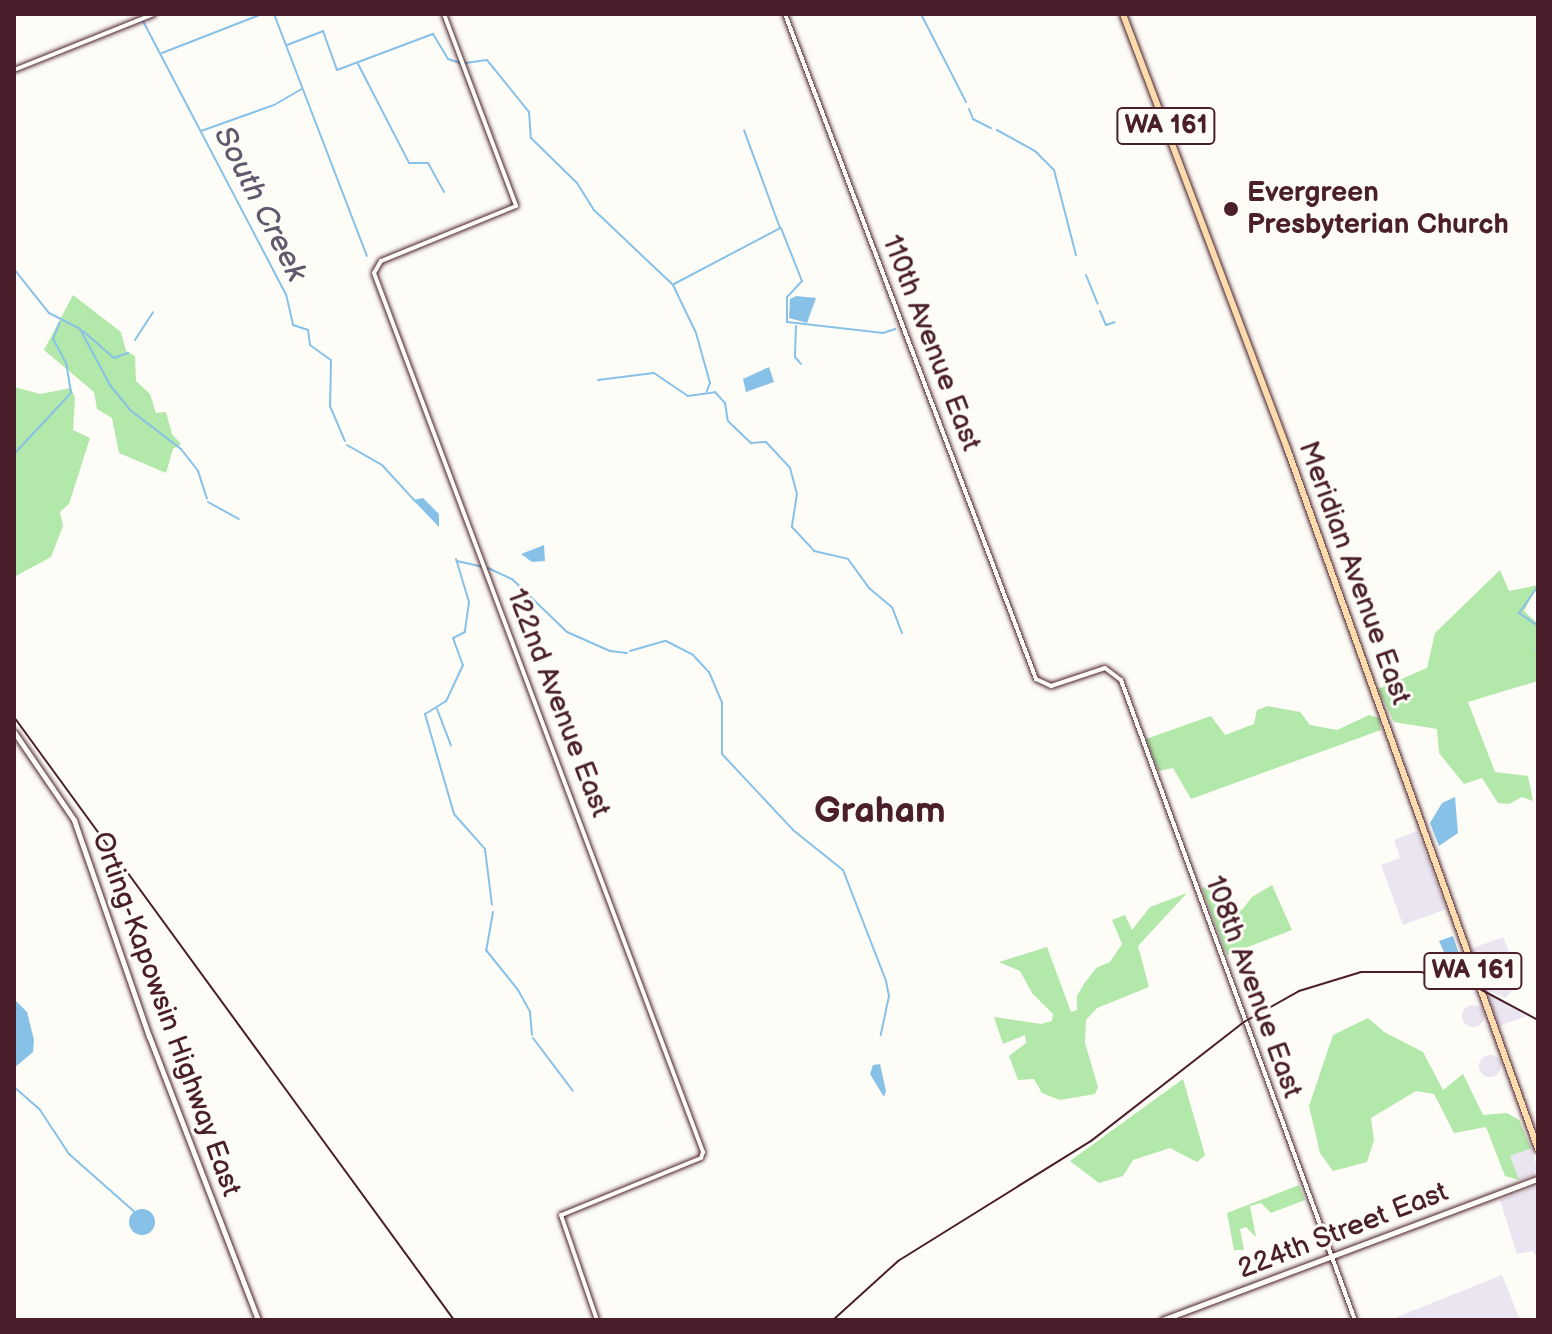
<!DOCTYPE html>
<style>
body{margin:0}
#map{position:relative;width:1552px;height:1334px;overflow:hidden;background:#fdfcf7;font-family:"Balsamiq Sans",sans-serif}
div>[style]{position:absolute}
[style*='--x']{left:calc(var(--x)*1px);top:calc(var(--y)*1px);width:calc(var(--w)*1px);rotate:calc(var(--a)*1deg)}
.built>*{inset:0;background:#eae5f0}
.round{border-radius:50%}
.green>*{inset:0;background:#b2e8aa}
.water>*{inset:0;background:#88c1e7}
.stream>*{height:2px;margin:-1px;padding:0 1px;transform-origin:1px;border-radius:1px;background:#88c1e7}
.roads{filter:drop-shadow(0 0 2px #4a1f2b) drop-shadow(0 0 2px #4a1f2b)}
.tertiary>*{height:4px;margin:-2px;padding:0 2px;transform-origin:2px;border-radius:2px;background:#fdfcf7}
.secondary>*{height:5px;margin:-2.5px;padding:0 2.5px;transform-origin:2.5px;border-radius:2.5px;background:#fdfcf7}
.primary>*{height:6px;margin:-3px;padding:0 3px;transform-origin:3px;border-radius:3px;background:#fcdcac}
.rail>*{height:2px;margin:-1px;padding:0 1px;transform-origin:1px;border-radius:1px;background:#4a1f2b}
.dots>*{width:22px;height:22px;translate:-50% -50%;box-sizing:border-box;border:4px solid #fdfcf7;border-radius:50%}
span{translate:-50% -50%;white-space:nowrap;text-align:center;line-height:1.15;-webkit-text-stroke:6px #fdfcf7;paint-order:stroke}
.shield-label span{padding:2px 6px;background:#fdfcf7;border:2px solid;border-radius:6px;-webkit-text-stroke-width:0}
.shield-label{font-size:26px;color:#4a1f2b;font-weight:700}
.poi-label{font-size:28px;color:#4a1f2b;font-weight:700}
.left{translate:0 -50%;text-align:left}
.street-label{font-size:28px;color:#4a1f2b}
.water-label{font-size:30px;color:#60586d;font-style:italic}
.district-label{font-size:36px;color:#4a1f2b;font-weight:700}
.frame{position:absolute;inset:0;border:16px solid #4a1f2b;pointer-events:none}
</style>
<div id="map">
<div class="built">
<i style="clip-path:polygon(1417px 831px,1446px 909px,1403px 925px,1381px 865px,1400px 858px,1394px 840px)"></i>
<i style="clip-path:polygon(1503px 937px,1520px 979px,1506px 998px,1485px 989px,1470px 949px)"></i>
<i style="clip-path:polygon(1488px 994px,1527px 1016px,1499px 1026px)"></i>
<i class="round" style="left:1462px;top:1005px;width:22px;height:22px"></i>
<i class="round" style="left:1479px;top:1055px;width:22px;height:22px"></i>
<i style="clip-path:polygon(1531px 1148px,1537px 1167px,1534px 1175px,1519px 1180px,1509px 1156px)"></i>
<i style="clip-path:polygon(1538px 1186px,1538px 1260px,1533px 1251px,1517px 1254px,1500px 1200px)"></i>
<i style="clip-path:polygon(1502px 1275px,1520px 1320px,1389px 1320px)"></i>
</div>
<div class="green">
<i style="clip-path:polygon(73px 295px,121px 332px,126px 351px,135px 356px,136px 381px,150px 394px,156px 413px,166px 412px,172px 434px,181px 444px,173px 449px,166px 473px,119px 453px,112px 418px,97px 409px,94px 392px,44px 350px)"></i>
<i style="clip-path:polygon(14px 387px,40px 394px,71px 388px,75px 398px,73px 430px,90px 438px,69px 504px,60px 512px,63px 526px,51px 557px,14px 577px)"></i>
<i style="clip-path:polygon(1500px 570px,1509px 591px,1538px 585px,1524px 611px,1538px 624px,1538px 681px,1468px 702px,1495px 772px,1528px 776px,1533px 801px,1522px 797px,1509px 804px,1498px 803px,1482px 778px,1464px 784px,1439px 753px,1437px 729px,1394px 722px,1378px 689px,1427px 668px,1435px 633px)"></i>
<i style="clip-path:polygon(1268px 706px,1300px 712px,1310px 725px,1337px 730px,1369px 715px,1379px 718px,1381px 730px,1191px 799px,1173px 768px,1159px 771px,1146px 739px,1211px 716px,1225px 735px,1254px 724px,1257px 710px)"></i>
<i style="clip-path:polygon(1215px 883px,1226px 909px,1242px 910px,1252px 897px,1272px 885px,1292px 930px,1227px 955px,1202px 888px)"></i>
<i style="clip-path:polygon(1187px 893px,1138px 946px,1149px 987px,1097px 1008px,1086px 1020px,1085px 1043px,1098px 1087px,1095px 1094px,1060px 1100px,1042px 1093px,1034px 1079px,1018px 1080px,1009px 1056px,1026px 1043px,1025px 1035px,1003px 1044px,994px 1017px,1041px 1024px,1052px 1021px,1053px 1014px,1032px 993px,1020px 971px,999px 962px,1047px 947px,1071px 1012px,1077px 1010px,1077px 996px,1084px 984px,1096px 968px,1110px 962px,1122px 944px,1112px 920px,1125px 915px,1132px 930px,1150px 907px)"></i>
<i style="clip-path:polygon(1368px 1018px,1384px 1032px,1423px 1052px,1443px 1090px,1463px 1074px,1483px 1115px,1507px 1113px,1519px 1120px,1531px 1148px,1510px 1156px,1519px 1180px,1505px 1176px,1486px 1127px,1454px 1133px,1434px 1094px,1416px 1091px,1371px 1118px,1374px 1140px,1367px 1162px,1333px 1171px,1320px 1153px,1309px 1106px,1333px 1035px)"></i>
<i style="clip-path:polygon(1183px 1079px,1205px 1155px,1197px 1162px,1170px 1148px,1133px 1160px,1123px 1176px,1099px 1183px,1070px 1161px)"></i>
<i style="clip-path:polygon(1299px 1185px,1305px 1200px,1271px 1213px,1261px 1203px,1250px 1206px,1256px 1237px,1246px 1227px,1240px 1229px,1244px 1250px,1234px 1250px,1227px 1213px)"></i>
</div>
<div class="water">
<i style="clip-path:polygon(796px 296px,816px 298px,807px 323px,789px 318px,790px 299px)"></i>
<i style="clip-path:polygon(769px 367px,774px 382px,746px 392px,743px 379px)"></i>
<i style="clip-path:polygon(423px 498px,439px 514px,439px 527px,413px 500px)"></i>
<i style="clip-path:polygon(544px 545px,545px 561px,532px 562px,521px 554px)"></i>
<i style="clip-path:polygon(1455px 797px,1458px 833px,1439px 846px,1430px 823px,1442px 803px)"></i>
<i style="clip-path:polygon(1453px 936px,1461px 960px,1459px 964px,1448px 961px,1439px 941px)"></i>
<i style="clip-path:polygon(14px 999px,27px 1012px,34px 1040px,33px 1052px,14px 1068px)"></i>
<i style="clip-path:polygon(880px 1064px,886px 1091px,884px 1097px,870px 1074px,873px 1065px)"></i>
<i class="round" style="left:129px;top:1209px;width:26px;height:26px"></i>
</div>
<div class="stream">
<i style="--x:141;--y:14;--w:2;--a:63"></i>
<i style="--x:274;--y:14;--w:259;--a:69"></i>
<i style="--x:921;--y:14;--w:99;--a:62.9"></i>
<i style="--x:143;--y:21;--w:308;--a:62.4"></i>
<i style="--x:286;--y:294;--w:32;--a:77"></i>
<i style="--x:293;--y:325;--w:16;--a:18"></i>
<i style="--x:308;--y:330;--w:15;--a:82"></i>
<i style="--x:310;--y:345;--w:26;--a:36"></i>
<i style="--x:331;--y:360;--w:46;--a:91.2"></i>
<i style="--x:330;--y:406;--w:38;--a:67"></i>
<i style="--x:287;--y:45;--w:39;--a:-21"></i>
<i style="--x:323;--y:31;--w:41;--a:70.3"></i>
<i style="--x:337;--y:70;--w:103;--a:-20.6"></i>
<i style="--x:433;--y:34;--w:29;--a:59"></i>
<i style="--x:448;--y:59;--w:13;--a:18"></i>
<i style="--x:162;--y:53;--w:107;--a:-21.3"></i>
<i style="--x:465;--y:63;--w:22;--a:-8"></i>
<i style="--x:487;--y:60;--w:67;--a:51.1"></i>
<i style="--x:529;--y:112;--w:26;--a:86"></i>
<i style="--x:531;--y:138;--w:64;--a:44.4"></i>
<i style="--x:577;--y:183;--w:32;--a:58"></i>
<i style="--x:594;--y:210;--w:109;--a:43.5"></i>
<i style="--x:673;--y:285;--w:53;--a:64.4"></i>
<i style="--x:696;--y:333;--w:52;--a:74.4"></i>
<i style="--x:710;--y:383;--w:9;--a:111"></i>
<i style="--x:358;--y:64;--w:111;--a:62.7"></i>
<i style="--x:409;--y:163;--w:19;--a:0"></i>
<i style="--x:428;--y:163;--w:33;--a:61"></i>
<i style="--x:969;--y:109;--w:11;--a:68"></i>
<i style="--x:973;--y:119;--w:20;--a:27"></i>
<i style="--x:997;--y:130;--w:43;--a:28.9"></i>
<i style="--x:1035;--y:151;--w:27;--a:45"></i>
<i style="--x:1054;--y:170;--w:88;--a:75.5"></i>
<i style="--x:201;--y:131;--w:77;--a:-19.6"></i>
<i style="--x:274;--y:105;--w:32;--a:-30"></i>
<i style="--x:781;--y:228;--w:57;--a:68.4"></i>
<i style="--x:802;--y:281;--w:22;--a:133"></i>
<i style="--x:787;--y:297;--w:25;--a:90"></i>
<i style="--x:787;--y:322;--w:97;--a:6.5"></i>
<i style="--x:883;--y:333;--w:13;--a:-18"></i>
<i style="--x:14;--y:269;--w:56;--a:51.5"></i>
<i style="--x:49;--y:313;--w:35;--a:27"></i>
<i style="--x:80;--y:329;--w:64;--a:61.8"></i>
<i style="--x:110;--y:385;--w:32;--a:51"></i>
<i style="--x:130;--y:410;--w:64;--a:37.4"></i>
<i style="--x:181;--y:449;--w:28;--a:52"></i>
<i style="--x:198;--y:471;--w:29;--a:72"></i>
<i style="--x:1086;--y:275;--w:31;--a:68"></i>
<i style="--x:674;--y:284;--w:120;--a:-27.8"></i>
<i style="--x:780;--y:228;--w:104;--a:-110.2"></i>
<i style="--x:1100;--y:311;--w:15;--a:67"></i>
<i style="--x:1106;--y:325;--w:9;--a:-18"></i>
<i style="--x:796;--y:326;--w:31;--a:92"></i>
<i style="--x:795;--y:357;--w:9;--a:49"></i>
<i style="--x:83;--y:331;--w:41;--a:41.1"></i>
<i style="--x:114;--y:358;--w:15;--a:-20"></i>
<i style="--x:135;--y:340;--w:33;--a:-57"></i>
<i style="--x:598;--y:380;--w:56;--a:-7.1"></i>
<i style="--x:654;--y:373;--w:41;--a:34.1"></i>
<i style="--x:688;--y:396;--w:27;--a:-8"></i>
<i style="--x:715;--y:392;--w:15;--a:48"></i>
<i style="--x:725;--y:403;--w:18;--a:81"></i>
<i style="--x:728;--y:421;--w:32;--a:44"></i>
<i style="--x:751;--y:443;--w:15;--a:-4"></i>
<i style="--x:766;--y:442;--w:35;--a:47"></i>
<i style="--x:790;--y:468;--w:27;--a:75"></i>
<i style="--x:797;--y:494;--w:33;--a:99"></i>
<i style="--x:792;--y:527;--w:33;--a:47"></i>
<i style="--x:814;--y:551;--w:35;--a:13"></i>
<i style="--x:848;--y:559;--w:36;--a:54"></i>
<i style="--x:869;--y:588;--w:30;--a:40"></i>
<i style="--x:892;--y:607;--w:28;--a:69"></i>
<i style="--x:347;--y:445;--w:40;--a:29.7"></i>
<i style="--x:382;--y:465;--w:49;--a:47.5"></i>
<i style="--x:14;--y:454;--w:83;--a:-46.9"></i>
<i style="--x:71;--y:393;--w:30;--a:-99"></i>
<i style="--x:66;--y:363;--w:27;--a:-118"></i>
<i style="--x:53;--y:339;--w:18;--a:-68"></i>
<i style="--x:208;--y:502;--w:35;--a:29"></i>
<i style="--x:456;--y:559;--w:45;--a:73.2"></i>
<i style="--x:469;--y:602;--w:30;--a:98"></i>
<i style="--x:465;--y:632;--w:13;--a:153"></i>
<i style="--x:453;--y:638;--w:29;--a:70"></i>
<i style="--x:463;--y:665;--w:40;--a:115"></i>
<i style="--x:446;--y:701;--w:25;--a:148"></i>
<i style="--x:425;--y:714;--w:104;--a:73.8"></i>
<i style="--x:454;--y:814;--w:47;--a:48.5"></i>
<i style="--x:485;--y:849;--w:56;--a:82.9"></i>
<i style="--x:457;--y:561;--w:26;--a:13"></i>
<i style="--x:488;--y:568;--w:26;--a:25"></i>
<i style="--x:512;--y:579;--w:76;--a:43.9"></i>
<i style="--x:567;--y:632;--w:47;--a:23.8"></i>
<i style="--x:610;--y:651;--w:17;--a:7"></i>
<i style="--x:1538;--y:586;--w:33;--a:125"></i>
<i style="--x:1519;--y:613;--w:23;--a:34"></i>
<i style="--x:1536;--y:648;--w:3;--a:45"></i>
<i style="--x:630;--y:651;--w:37;--a:-16"></i>
<i style="--x:666;--y:641;--w:30;--a:27"></i>
<i style="--x:693;--y:655;--w:23;--a:47"></i>
<i style="--x:709;--y:672;--w:33;--a:67"></i>
<i style="--x:722;--y:702;--w:52;--a:90"></i>
<i style="--x:722;--y:754;--w:104;--a:46.9"></i>
<i style="--x:793;--y:830;--w:64;--a:38.7"></i>
<i style="--x:843;--y:870;--w:119;--a:68.8"></i>
<i style="--x:886;--y:981;--w:15;--a:79"></i>
<i style="--x:889;--y:996;--w:40;--a:102"></i>
<i style="--x:437;--y:709;--w:39;--a:69"></i>
<i style="--x:493;--y:912;--w:39;--a:100"></i>
<i style="--x:486;--y:950;--w:51;--a:51.3"></i>
<i style="--x:518;--y:990;--w:25;--a:61"></i>
<i style="--x:530;--y:1012;--w:23;--a:85"></i>
<i style="--x:533;--y:1038;--w:66;--a:53"></i>
<i style="--x:14;--y:1087;--w:35;--a:41"></i>
<i style="--x:40;--y:1110;--w:53;--a:56.6"></i>
<i style="--x:69;--y:1154;--w:91;--a:41.4"></i>
</div>
<div class="roads">
<div class="tertiary">
<i style="--x:444;--y:14;--w:205;--a:69.4"></i>
<i style="--x:516;--y:206;--w:146;--a:157.8"></i>
<i style="--x:381;--y:261;--w:14;--a:120"></i>
<i style="--x:374;--y:273;--w:939;--a:69.48"></i>
<i style="--x:703;--y:1152;--w:6;--a:108"></i>
<i style="--x:701;--y:1158;--w:151;--a:157.8"></i>
<i style="--x:561;--y:1215;--w:111;--a:71.1"></i>
<i style="--x:785;--y:14;--w:711;--a:69.32"></i>
<i style="--x:1036;--y:679;--w:17;--a:25"></i>
<i style="--x:1051;--y:686;--w:57;--a:-18.4"></i>
<i style="--x:1105;--y:668;--w:20;--a:37"></i>
<i style="--x:1121;--y:680;--w:681;--a:69.92"></i>
<i style="--x:14;--y:70;--w:151;--a:-21.8"></i>
</div>
<div class="secondary">
<i style="--x:14;--y:732;--w:107;--a:55.7"></i>
<i style="--x:74;--y:820;--w:229;--a:70.9"></i>
<i style="--x:149;--y:1036;--w:304;--a:69"></i>
<i style="--x:1162;--y:1320;--w:402;--a:-20.6"></i>
</div>
<div class="primary">
<i style="--x:1123;--y:14;--w:464;--a:69.3"></i>
<i style="--x:1287;--y:448;--w:745;--a:70.3"></i>
</div>
</div>
<div class="rail">
<i style="--x:14;--y:717;--w:746;--a:53.88"></i>
<i style="--x:833;--y:1320;--w:88;--a:-42.2"></i>
<i style="--x:898;--y:1261;--w:227;--a:-31.9"></i>
<i style="--x:1091;--y:1141;--w:194;--a:-37.9"></i>
<i style="--x:1244;--y:1022;--w:63;--a:-29.4"></i>
<i style="--x:1299;--y:991;--w:65;--a:-17"></i>
<i style="--x:1361;--y:972;--w:60;--a:0"></i>
<i style="--x:1421;--y:972;--w:61;--a:16.1"></i>
<i style="--x:1480;--y:989;--w:66;--a:28.1"></i>
</div>
<div class="dots">
<i style="left:1231px;top:209px;background:#4a1f2b"></i>
</div>
<div class="shield-label">
<span style="left:1166px;top:126px">WA 161</span>
<span style="left:1473px;top:971px">WA 161</span>
</div>
<div class="poi-label">
<span class="left" style="left:1247px;top:209px">Evergreen<br>Presbyterian Church</span>
</div>
<div class="street-label">
<span style="left:931px;top:343px;rotate:69deg">110th Avenue East</span>
<span style="left:1354px;top:573px;rotate:70deg">Meridian Avenue East</span>
<span style="left:558px;top:703px;rotate:69deg">122nd Avenue East</span>
<span style="left:1253px;top:987px;rotate:70deg">108th Avenue East</span>
<span style="left:166px;top:1014px;rotate:70deg">Orting-Kapowsin Highway East</span>
<span style="left:1343px;top:1231px;rotate:-21deg">224th Street East</span>
</div>
<div class="water-label">
<span style="left:260px;top:204px;rotate:63deg">South Creek</span>
</div>
<div class="district-label">
<span style="left:880px;top:812px">Graham</span>
</div>
<div class="frame"></div>
</div>
